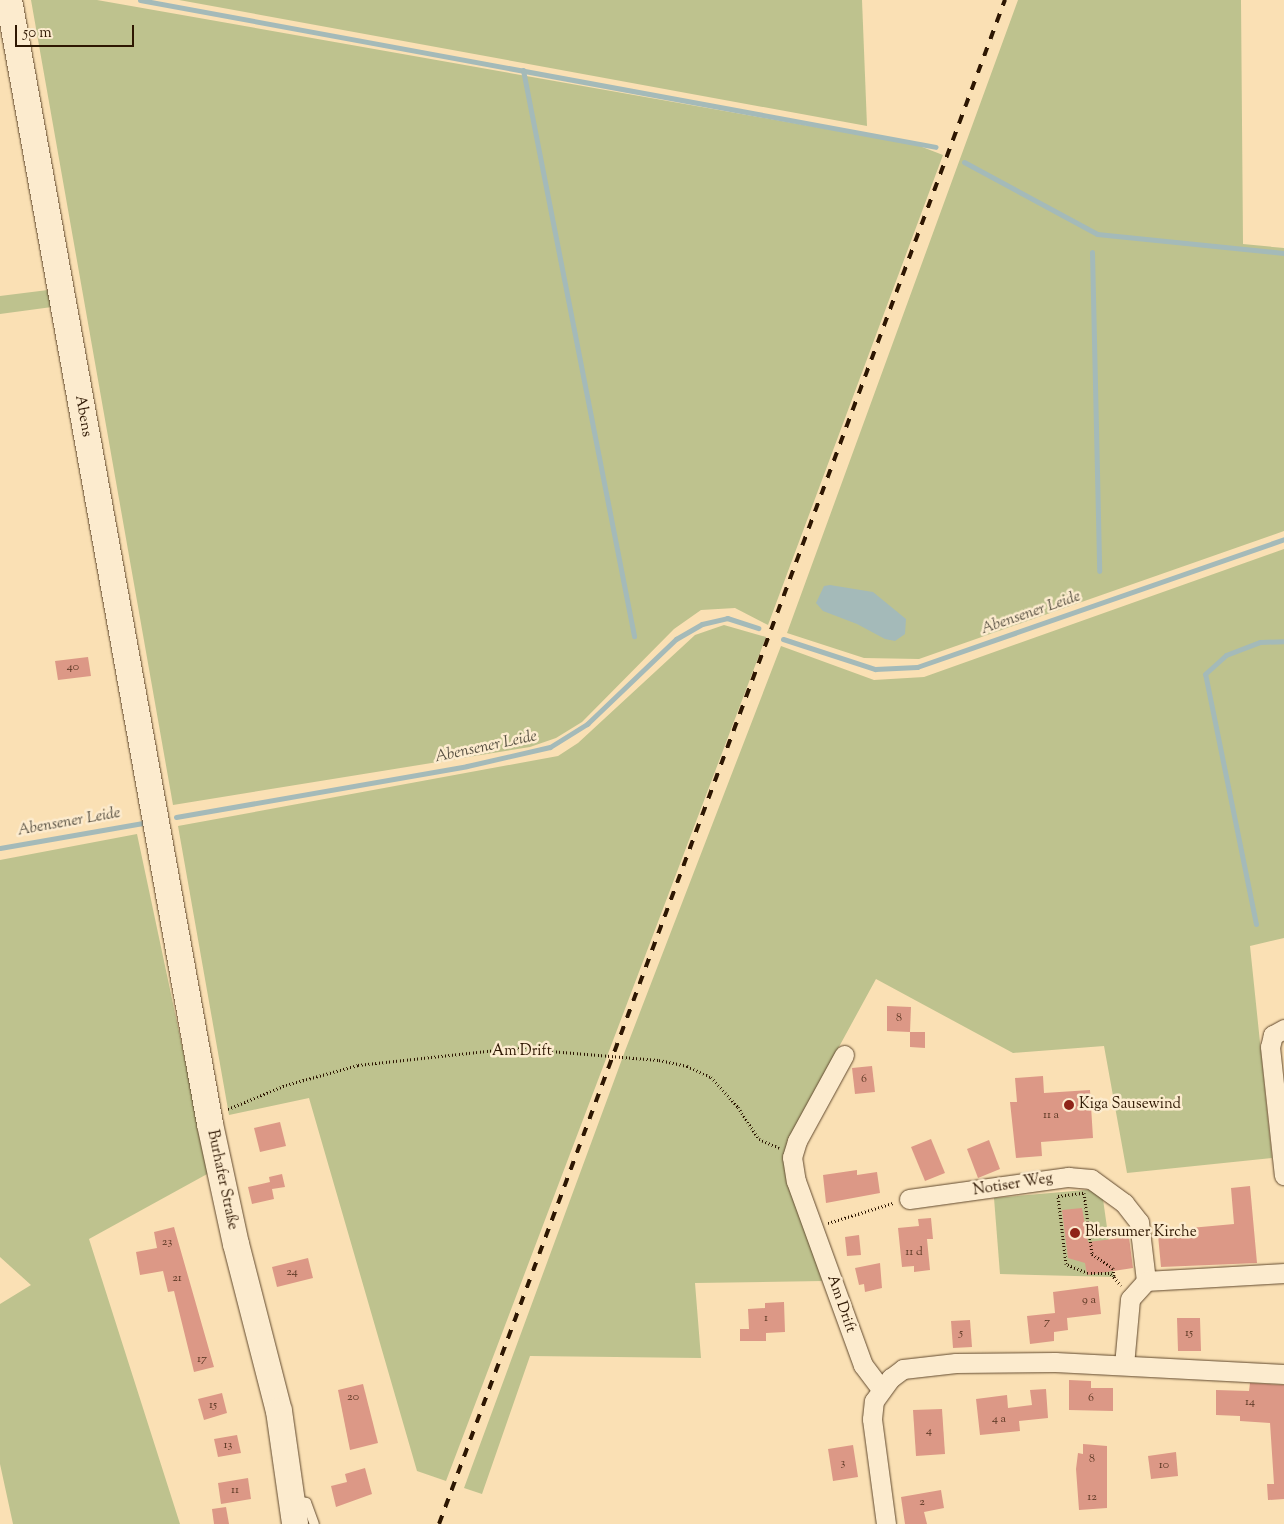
<!DOCTYPE html>
<meta charset="utf-8">
<style>
body{margin:0}
#map{position:relative;width:1284px;height:1524px;overflow:hidden;background:#fae0b4;font-family:"Sorts Mill Goudy",serif}
div>[style]{position:absolute}
[style*='--x']{left:calc(var(--x)*1px);top:calc(var(--y)*1px);width:calc(var(--w)*1px);rotate:calc(var(--a)*1deg)}
.green>*{inset:0;background:#bec28e}
.water>*{inset:0;background:#a4bab9}
.stream>*{height:5px;margin:-2.5px;padding:0 2.5px;transform-origin:2.5px;border-radius:2.5px;background:#a4bab9}
.building>*{inset:0;background:#dc9886}
.path>*{height:3px;margin-top:-1.5px;transform-origin:0;background:repeating-linear-gradient(90deg,#2e1702 0 1px,transparent 0 3.5px)}
.roads{filter:drop-shadow(0 0 1px #61492e) drop-shadow(0 0 1px #61492e)}
.lane>*{height:9px;margin:-4.5px;padding:0 4.5px;transform-origin:4.5px;border-radius:4.5px;background:#fcebce}
.street>*{height:19px;margin:-9.5px;padding:0 9.5px;transform-origin:9.5px;border-radius:9.5px;background:#fcebce}
.secondary>*{height:26px;margin:-13px;padding:0 13px;transform-origin:13px;border-radius:13px;background:#fcebce}
.rail>*{height:4px;margin-top:-2px;transform-origin:0;background:repeating-linear-gradient(90deg,#2e1702 0 9px,transparent 0 18px)}
.dots>*{width:14px;height:14px;translate:-50% -50%;box-sizing:border-box;border:2px solid #fcebce;border-radius:50%}
span{translate:-50% -50%;white-space:nowrap;text-align:center;line-height:1.15;-webkit-text-stroke:5px #fcebce;paint-order:stroke}
.number-label{font-size:12px;color:#5a3723}
.number-label span{-webkit-text-stroke-width:0}
.street-label{font-size:15px;color:#2e1702}
.poi-label{font-size:15px;color:#2e1702}
.left{translate:0 -50%;text-align:left}
.water-label{font-size:16px;color:#575042;font-style:italic}
.scale{position:absolute;left:15px;top:25px;width:119px;height:22px;box-sizing:border-box;border:2px solid #2e1702;border-top:0;padding-left:6px;font-size:15px;line-height:18px;white-space:nowrap;color:#2e1702;-webkit-text-stroke:4px #fcebce;paint-order:stroke}
</style>
<div id="map">
<div class="green">
<i style="clip-path:polygon(31px 0,97px 0,917px 145px,943px 155px,768px 625px,735px 608px,701px 610px,674px 629px,582px 722px,556px 738px,530px 747px,173px 805px)"></i>
<i style="clip-path:polygon(179px 0,862px 0,867px 126px)"></i>
<i style="clip-path:polygon(1018px 0,1241px 0,1243px 244px,1284px 248px,1284px 531px,919px 659px,864px 658px,787px 633px)"></i>
<i style="clip-path:polygon(48px 290px,52px 307px,0 314px,0 296px)"></i>
<i style="clip-path:polygon(1284px 549px,1284px 938px,1250px 946px,1272px 1158px,1127px 1173px,1104px 1046px,1013px 1053px,876px 979px,792px 1133px,791px 1188px,822px 1281px,695px 1283px,701px 1358px,530px 1356px,482px 1494px,464px 1488px,625px 1051px,781px 646px,874px 680px,924px 677px)"></i>
<i style="clip-path:polygon(724px 625px,766px 637px,446px 1481px,417px 1471px,309px 1098px,229px 1115px,178px 826px,558px 756px,578px 743px,695px 635px)"></i>
<i style="clip-path:polygon(137px 834px,209px 1173px,89px 1239px,180px 1524px,13px 1524px,0 1464px,0 1304px,31px 1285px,0 1257px,0 860px)"></i>
<i style="clip-path:polygon(1097px 1189px,1102px 1192px,1114px 1277px,1000px 1274px,994px 1198px)"></i>
</div>
<div class="water">
<i style="clip-path:polygon(830px 585px,873px 592px,906px 619px,905px 634px,895px 641px,885px 639px,857px 624px,823px 611px,816px 603px,824px 586px)"></i>
</div>
<div class="stream">
<i style="--x:140;--y:0;--w:809;--a:10.46"></i>
<i style="--x:523;--y:70;--w:577;--a:78.9"></i>
<i style="--x:964;--y:162;--w:151;--a:28.4"></i>
<i style="--x:1097;--y:234;--w:188;--a:5.8"></i>
<i style="--x:1092;--y:252;--w:319;--a:88.7"></i>
<i style="--x:783;--y:639;--w:97;--a:18.1"></i>
<i style="--x:875;--y:669;--w:42;--a:-2.7"></i>
<i style="--x:917;--y:667;--w:389;--a:-19.2"></i>
<i style="--x:176;--y:817;--w:295;--a:-9.9"></i>
<i style="--x:467;--y:766;--w:85;--a:-12.9"></i>
<i style="--x:550;--y:747;--w:44;--a:-31.9"></i>
<i style="--x:587;--y:724;--w:123;--a:-43.7"></i>
<i style="--x:676;--y:639;--w:30;--a:-30"></i>
<i style="--x:702;--y:624;--w:26;--a:-13"></i>
<i style="--x:727;--y:618;--w:33;--a:18"></i>
<i style="--x:0;--y:848;--w:145;--a:-9.9"></i>
<i style="--x:1256;--y:924;--w:255;--a:-101.5"></i>
<i style="--x:1205;--y:674;--w:28;--a:-42"></i>
<i style="--x:1226;--y:655;--w:36;--a:-21"></i>
<i style="--x:1260;--y:642;--w:24;--a:-2"></i>
</div>
<div class="building">
<i style="clip-path:polygon(88px 657px,91px 676px,58px 680px,55px 661px)"></i>
<i style="clip-path:polygon(887px 1006px,911px 1007px,910px 1032px,887px 1031px)"></i>
<i style="clip-path:polygon(910px 1032px,925px 1032px,925px 1048px,910px 1047px)"></i>
<i style="clip-path:polygon(872px 1066px,875px 1092px,855px 1094px,852px 1068px)"></i>
<i style="clip-path:polygon(1043px 1076px,1044px 1093px,1090px 1090px,1093px 1138px,1041px 1142px,1042px 1156px,1016px 1158px,1010px 1102px,1017px 1102px,1015px 1078px)"></i>
<i style="clip-path:polygon(280px 1122px,286px 1146px,260px 1152px,254px 1128px)"></i>
<i style="clip-path:polygon(931px 1139px,945px 1173px,925px 1181px,911px 1147px)"></i>
<i style="clip-path:polygon(989px 1140px,1000px 1169px,978px 1178px,967px 1149px)"></i>
<i style="clip-path:polygon(857px 1170px,857px 1175px,877px 1172px,880px 1193px,826px 1203px,823px 1175px)"></i>
<i style="clip-path:polygon(282px 1174px,285px 1187px,272px 1189px,274px 1199px,252px 1204px,248px 1187px,270px 1182px,269px 1177px)"></i>
<i style="clip-path:polygon(1250px 1186px,1257px 1263px,1161px 1267px,1158px 1235px,1190px 1232px,1190px 1228px,1234px 1224px,1231px 1188px)"></i>
<i style="clip-path:polygon(1082px 1208px,1088px 1242px,1129px 1237px,1133px 1268px,1087px 1275px,1085px 1263px,1068px 1258px,1062px 1210px)"></i>
<i style="clip-path:polygon(931px 1218px,933px 1239px,927px 1239px,930px 1270px,914px 1272px,914px 1266px,902px 1267px,898px 1228px,919px 1226px,918px 1219px)"></i>
<i style="clip-path:polygon(174px 1227px,214px 1367px,194px 1372px,174px 1291px,168px 1292px,163px 1271px,140px 1275px,136px 1252px,157px 1248px,154px 1232px)"></i>
<i style="clip-path:polygon(859px 1235px,861px 1255px,847px 1256px,845px 1237px)"></i>
<i style="clip-path:polygon(308px 1258px,313px 1278px,277px 1287px,272px 1267px)"></i>
<i style="clip-path:polygon(880px 1263px,882px 1288px,865px 1292px,864px 1284px,859px 1285px,855px 1268px)"></i>
<i style="clip-path:polygon(1098px 1286px,1101px 1314px,1067px 1318px,1068px 1330px,1054px 1332px,1054px 1341px,1030px 1344px,1027px 1316px,1055px 1313px,1053px 1292px)"></i>
<i style="clip-path:polygon(784px 1302px,785px 1332px,766px 1333px,766px 1341px,740px 1341px,740px 1329px,749px 1329px,748px 1309px,765px 1308px,765px 1303px)"></i>
<i style="clip-path:polygon(1177px 1318px,1200px 1318px,1201px 1351px,1178px 1351px)"></i>
<i style="clip-path:polygon(970px 1320px,972px 1347px,953px 1348px,951px 1321px)"></i>
<i style="clip-path:polygon(1069px 1380px,1091px 1381px,1091px 1388px,1113px 1388px,1113px 1411px,1069px 1410px)"></i>
<i style="clip-path:polygon(1250px 1383px,1284px 1385px,1284px 1499px,1268px 1500px,1267px 1484px,1274px 1484px,1270px 1423px,1240px 1421px,1240px 1416px,1216px 1415px,1216px 1390px,1249px 1391px)"></i>
<i style="clip-path:polygon(363px 1384px,378px 1443px,350px 1450px,338px 1390px)"></i>
<i style="clip-path:polygon(1046px 1389px,1048px 1418px,1019px 1421px,1020px 1431px,980px 1435px,976px 1399px,1007px 1395px,1008px 1408px,1032px 1405px,1030px 1390px)"></i>
<i style="clip-path:polygon(222px 1393px,227px 1413px,204px 1420px,198px 1399px)"></i>
<i style="clip-path:polygon(942px 1409px,945px 1454px,916px 1456px,913px 1410px)"></i>
<i style="clip-path:polygon(237px 1435px,241px 1453px,218px 1457px,214px 1439px)"></i>
<i style="clip-path:polygon(1083px 1444px,1107px 1446px,1107px 1508px,1079px 1510px,1076px 1469px,1078px 1453px,1083px 1454px)"></i>
<i style="clip-path:polygon(853px 1445px,858px 1477px,833px 1481px,828px 1449px)"></i>
<i style="clip-path:polygon(1176px 1452px,1178px 1476px,1151px 1479px,1148px 1456px)"></i>
<i style="clip-path:polygon(365px 1468px,372px 1494px,336px 1507px,331px 1486px,347px 1482px,345px 1474px)"></i>
<i style="clip-path:polygon(248px 1478px,251px 1499px,221px 1504px,218px 1483px)"></i>
<i style="clip-path:polygon(941px 1490px,944px 1508px,924px 1512px,927px 1524px,905px 1524px,901px 1497px)"></i>
<i style="clip-path:polygon(226px 1507px,229px 1524px,214px 1524px,212px 1509px)"></i>
</div>
<div class="path">
<i style="--x:228;--y:1109;--w:63;--a:-22.5"></i>
<i style="--x:286;--y:1085;--w:75;--a:-15.5"></i>
<i style="--x:358;--y:1065;--w:157;--a:-6.2"></i>
<i style="--x:514;--y:1048;--w:145;--a:4.7"></i>
<i style="--x:659;--y:1060;--w:29;--a:12"></i>
<i style="--x:687;--y:1066;--w:26;--a:25"></i>
<i style="--x:711;--y:1077;--w:40;--a:48"></i>
<i style="--x:738;--y:1107;--w:38;--a:57"></i>
<i style="--x:759;--y:1139;--w:22;--a:24"></i>
<i style="--x:1084;--y:1193;--w:62;--a:82.5"></i>
<i style="--x:1092;--y:1254;--w:25;--a:34"></i>
<i style="--x:1113;--y:1268;--w:9;--a:84"></i>
<i style="--x:1114;--y:1277;--w:6;--a:-141"></i>
<i style="--x:1109;--y:1273;--w:21;--a:180"></i>
<i style="--x:1088;--y:1273;--w:24;--a:-158"></i>
<i style="--x:1066;--y:1264;--w:68;--a:-96.7"></i>
<i style="--x:1058;--y:1196;--w:26;--a:-7"></i>
<i style="--x:828;--y:1223;--w:68;--a:-17.1"></i>
<i style="--x:1114;--y:1277;--w:11;--a:52"></i>
</div>
<div class="roads">
<div class="lane">
<i style="--x:296;--y:1500;--w:10;--a:11"></i>
<i style="--x:306;--y:1502;--w:23;--a:70"></i>
</div>
<div class="street">
<i style="--x:1284;--y:1029;--w:13;--a:151"></i>
<i style="--x:1273;--y:1035;--w:12;--a:104"></i>
<i style="--x:1270;--y:1047;--w:129;--a:83.8"></i>
<i style="--x:844;--y:1055;--w:98;--a:118.7"></i>
<i style="--x:797;--y:1141;--w:17;--a:107"></i>
<i style="--x:792;--y:1157;--w:24;--a:81"></i>
<i style="--x:796;--y:1181;--w:196;--a:70"></i>
<i style="--x:863;--y:1365;--w:30;--a:53"></i>
<i style="--x:909;--y:1199;--w:161;--a:-7.9"></i>
<i style="--x:1068;--y:1177;--w:23;--a:5"></i>
<i style="--x:1091;--y:1179;--w:41;--a:36"></i>
<i style="--x:1124;--y:1203;--w:24;--a:52"></i>
<i style="--x:1139;--y:1222;--w:59;--a:83.2"></i>
<i style="--x:1124;--y:1365;--w:66;--a:-84.8"></i>
<i style="--x:1130;--y:1299;--w:24;--a:-48"></i>
<i style="--x:1146;--y:1281;--w:138;--a:-3.3"></i>
<i style="--x:886;--y:1524;--w:106;--a:-97.6"></i>
<i style="--x:872;--y:1419;--w:18;--a:-84"></i>
<i style="--x:874;--y:1401;--w:29;--a:-54"></i>
<i style="--x:891;--y:1378;--w:15;--a:-37"></i>
<i style="--x:903;--y:1369;--w:53;--a:-6.5"></i>
<i style="--x:956;--y:1363;--w:99;--a:-0.6"></i>
<i style="--x:1055;--y:1362;--w:229;--a:3"></i>
</div>
<div class="secondary">
<i style="--x:9;--y:0;--w:1142;--a:79.86"></i>
<i style="--x:210;--y:1124;--w:123;--a:77.8"></i>
<i style="--x:236;--y:1244;--w:172;--a:75.6"></i>
<i style="--x:279;--y:1411;--w:114;--a:81.9"></i>
</div>
</div>
<div class="rail">
<i style="--x:439;--y:1524;--w:1626;--a:-69.63"></i>
</div>
<div class="dots">
<i style="left:1069px;top:1105px;background:#8f2418"></i>
<i style="left:1075px;top:1233px;background:#8f2418"></i>
</div>
<div class="number-label">
<span style="left:73px;top:668px">40</span>
<span style="left:899px;top:1019px">8</span>
<span style="left:864px;top:1080px">6</span>
<span style="left:1051px;top:1116px">11 a</span>
<span style="left:167px;top:1243px">23</span>
<span style="left:914px;top:1253px">11 d</span>
<span style="left:292px;top:1273px">24</span>
<span style="left:177px;top:1279px">21</span>
<span style="left:1089px;top:1301px">9 a</span>
<span style="left:766px;top:1319px">1</span>
<span style="left:1047px;top:1323px">7</span>
<span style="left:961px;top:1334px">5</span>
<span style="left:1189px;top:1334px">15</span>
<span style="left:202px;top:1360px">17</span>
<span style="left:353px;top:1398px">20</span>
<span style="left:1091px;top:1399px">6</span>
<span style="left:1250px;top:1403px">14</span>
<span style="left:213px;top:1406px">15</span>
<span style="left:999px;top:1420px">4 a</span>
<span style="left:929px;top:1432px">4</span>
<span style="left:228px;top:1446px">13</span>
<span style="left:1092px;top:1460px">8</span>
<span style="left:843px;top:1464px">3</span>
<span style="left:1164px;top:1466px">10</span>
<span style="left:235px;top:1491px">11</span>
<span style="left:1092px;top:1498px">12</span>
<span style="left:922px;top:1503px">2</span>
</div>
<div class="street-label">
<span style="left:83px;top:416px;rotate:80deg">Abens</span>
<span style="left:522px;top:1052px">Am Drift</span>
<span style="left:222px;top:1180px;rotate:78deg">Burhafer Straße</span>
<span style="left:1013px;top:1185px;rotate:-9deg">Notiser Weg</span>
<span style="left:841px;top:1304px;rotate:71deg">Am Drift</span>
</div>
<div class="poi-label">
<span class="left" style="left:1079px;top:1105px">Kiga Sausewind</span>
<span class="left" style="left:1085px;top:1233px">Blersumer Kirche</span>
</div>
<div class="water-label">
<span style="left:1031px;top:614px;rotate:-19deg">Abensener Leide</span>
<span style="left:486px;top:748px;rotate:-12deg">Abensener Leide</span>
<span style="left:69px;top:823px;rotate:-10deg">Abensener Leide</span>
</div>
<div class="scale">50 m</div>
</div>
